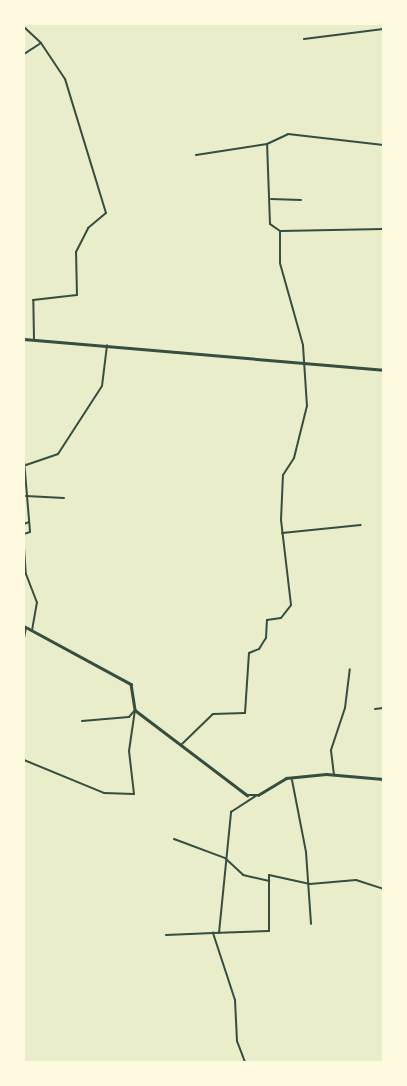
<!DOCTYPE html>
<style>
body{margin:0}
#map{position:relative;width:407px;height:1086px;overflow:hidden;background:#e9edc9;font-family:Lato,sans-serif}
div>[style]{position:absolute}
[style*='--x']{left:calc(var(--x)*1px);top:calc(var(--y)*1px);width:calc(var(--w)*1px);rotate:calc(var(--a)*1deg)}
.minor>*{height:2px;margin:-1px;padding:0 1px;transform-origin:1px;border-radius:1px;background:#344e41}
.tertiary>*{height:2.5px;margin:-1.25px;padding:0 1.25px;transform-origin:1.25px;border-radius:1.25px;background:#344e41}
span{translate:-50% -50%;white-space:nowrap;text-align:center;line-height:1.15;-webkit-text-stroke:4px #fefae0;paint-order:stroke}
.frame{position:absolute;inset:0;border:25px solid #fefae0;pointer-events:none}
</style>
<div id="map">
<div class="minor">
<i style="--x:24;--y:27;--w:23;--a:43"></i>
<i style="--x:41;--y:43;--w:20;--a:147"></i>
<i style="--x:304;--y:39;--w:80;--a:-7.2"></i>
<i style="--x:196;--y:155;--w:72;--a:-8.8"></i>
<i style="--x:267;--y:144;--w:23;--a:-25"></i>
<i style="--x:288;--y:134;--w:96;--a:6.6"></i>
<i style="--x:271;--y:199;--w:30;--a:2"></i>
<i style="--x:281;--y:231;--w:102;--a:-1.1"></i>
<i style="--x:34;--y:339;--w:39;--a:-91"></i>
<i style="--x:33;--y:300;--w:44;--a:-6.5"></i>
<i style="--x:77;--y:295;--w:43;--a:-91.3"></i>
<i style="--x:76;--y:252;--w:27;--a:-63"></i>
<i style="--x:88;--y:228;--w:23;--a:-40"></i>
<i style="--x:106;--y:213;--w:140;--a:-107"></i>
<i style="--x:65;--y:79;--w:43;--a:-123.7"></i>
<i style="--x:24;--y:460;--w:72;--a:85.2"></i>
<i style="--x:30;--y:532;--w:6;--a:162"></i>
<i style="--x:26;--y:465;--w:34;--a:-19"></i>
<i style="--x:58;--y:454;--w:81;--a:-57.1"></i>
<i style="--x:102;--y:386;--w:41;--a:-83"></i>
<i style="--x:26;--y:496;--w:38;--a:3"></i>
<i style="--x:24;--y:524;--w:5;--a:-22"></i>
<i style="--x:282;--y:533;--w:79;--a:-5.8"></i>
<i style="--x:24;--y:548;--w:26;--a:86"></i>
<i style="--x:26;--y:574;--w:30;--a:69"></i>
<i style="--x:37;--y:602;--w:28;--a:100"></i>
<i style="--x:24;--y:638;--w:10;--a:-79"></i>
<i style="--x:24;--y:674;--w:6;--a:90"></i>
<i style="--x:375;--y:709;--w:8;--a:-7"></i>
<i style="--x:82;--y:721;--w:47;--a:-4.9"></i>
<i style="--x:129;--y:717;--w:9;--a:-49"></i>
<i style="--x:182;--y:744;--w:43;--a:-44.1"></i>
<i style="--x:213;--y:714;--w:32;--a:-2"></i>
<i style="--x:245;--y:713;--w:60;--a:-86.2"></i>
<i style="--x:249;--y:653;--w:11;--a:-22"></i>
<i style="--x:259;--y:649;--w:13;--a:-58"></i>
<i style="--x:266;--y:638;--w:18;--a:-87"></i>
<i style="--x:267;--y:620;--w:14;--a:-8"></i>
<i style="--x:281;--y:618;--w:16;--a:-52"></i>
<i style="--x:291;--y:605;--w:86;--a:-96.7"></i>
<i style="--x:281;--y:520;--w:45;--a:-87.5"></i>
<i style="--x:283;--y:475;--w:20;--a:-57"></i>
<i style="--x:294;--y:458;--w:54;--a:-76"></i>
<i style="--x:307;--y:406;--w:61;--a:-93.8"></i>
<i style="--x:303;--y:345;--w:85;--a:-105.7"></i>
<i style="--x:280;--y:263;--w:32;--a:-90"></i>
<i style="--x:280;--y:231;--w:12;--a:-145"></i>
<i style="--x:270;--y:224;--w:80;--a:-92.1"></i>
<i style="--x:24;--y:760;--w:87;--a:22.4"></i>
<i style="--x:104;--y:793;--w:30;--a:2"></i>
<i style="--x:134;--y:794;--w:43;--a:-96.6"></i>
<i style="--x:129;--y:751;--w:41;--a:-81.7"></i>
<i style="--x:334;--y:775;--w:25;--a:-97"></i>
<i style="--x:331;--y:750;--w:44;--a:-71.6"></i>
<i style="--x:345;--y:708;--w:39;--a:-83"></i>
<i style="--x:292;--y:780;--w:73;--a:79"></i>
<i style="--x:306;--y:852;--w:72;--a:86"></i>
<i style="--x:174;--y:839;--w:54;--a:20.4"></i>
<i style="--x:225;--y:858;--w:25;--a:43"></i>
<i style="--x:243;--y:875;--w:27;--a:13"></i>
<i style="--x:219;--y:933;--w:122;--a:-84.3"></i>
<i style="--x:231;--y:812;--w:30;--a:-33"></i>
<i style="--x:166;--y:935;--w:47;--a:-2.4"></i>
<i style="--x:245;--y:1062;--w:22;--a:-111"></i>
<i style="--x:237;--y:1041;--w:41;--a:-92.8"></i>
<i style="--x:235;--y:1000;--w:71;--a:-108.2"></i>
<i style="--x:213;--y:933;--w:56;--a:-2"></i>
<i style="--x:269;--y:931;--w:56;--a:-90"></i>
<i style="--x:269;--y:875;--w:42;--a:12.4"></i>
<i style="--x:310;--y:884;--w:46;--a:-5"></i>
<i style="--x:356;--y:880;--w:28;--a:18"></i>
</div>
<div class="tertiary">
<i style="--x:24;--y:339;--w:360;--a:4.9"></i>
<i style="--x:24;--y:626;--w:122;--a:28.5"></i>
<i style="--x:131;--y:684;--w:26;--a:81"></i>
<i style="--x:135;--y:710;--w:141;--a:37.2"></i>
<i style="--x:247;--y:795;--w:11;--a:0"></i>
<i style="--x:258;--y:795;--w:33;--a:-31"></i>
<i style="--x:286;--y:778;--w:40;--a:-5.7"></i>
<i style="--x:326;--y:774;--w:57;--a:5"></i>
</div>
<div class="frame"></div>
</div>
